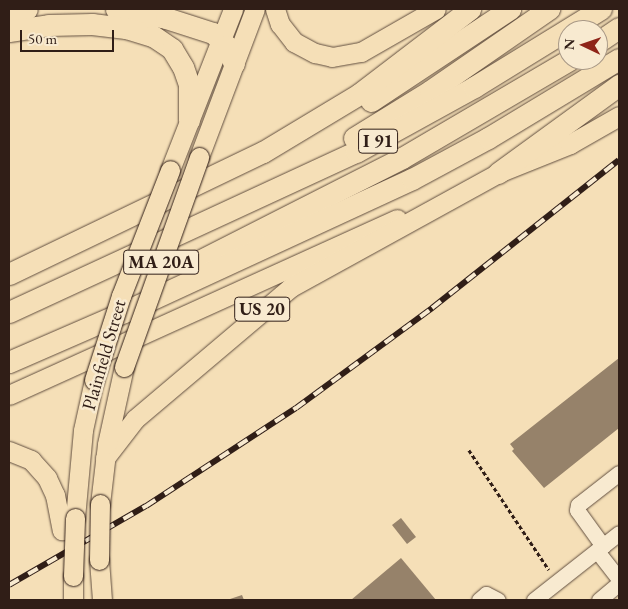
<!DOCTYPE html>
<style>
body{margin:0}
#map{position:relative;width:628px;height:609px;overflow:hidden;background:#f5dfb7;font-family:"EB Garamond",serif}
div>[style]{position:absolute}
[style*='--x']{left:calc(var(--x)*1px);top:calc(var(--y)*1px);width:calc(var(--w)*1px);rotate:calc(var(--a)*1deg)}
.building>*{inset:0;background:#96826a}
.path>*{height:2.5px;margin-top:-1.25px;transform-origin:0;background:repeating-linear-gradient(90deg,#301e17 0 4px,transparent 0 6.5px)}
.roads{filter:drop-shadow(0 0 1px #614e3f) drop-shadow(0 0 1px #614e3f)}
.minor>*{height:15px;margin:-7.5px;padding:0 7.5px;transform-origin:7.5px;border-radius:7.5px;background:#f8ead0}
.major>*{height:19px;margin:-9.5px;padding:0 9.5px;transform-origin:9.5px;border-radius:9.5px;background:#f5dfb7}
.highway>*{height:21px;margin:-10.5px;padding:0 10.5px;transform-origin:10.5px;border-radius:10.5px;background:#f5dfb7}
.rail>*{height:5.5px;margin-top:-2.75px;transform-origin:0;background:repeating-linear-gradient(90deg,#f8ead0 0 11px,#301e17 0 22px);box-sizing:border-box;border-block:1px solid #301e17}
.bridges{filter:drop-shadow(0 0 1px #301e17) drop-shadow(0 0 1px #301e17)}
.major-bridge>*{height:19px;margin:-9.5px;padding:0 9.5px;transform-origin:9.5px;border-radius:9.5px;background:#f5dfb7}
span{translate:-50% -50%;white-space:nowrap;text-align:center;line-height:1.15;-webkit-text-stroke:5px #f8ead0;paint-order:stroke}
.shield-label span{padding:1px 4px;background:#f8ead0;border:1px solid;border-radius:4px;-webkit-text-stroke-width:0}
.shield-label{font-size:18px;color:#301e17;font-weight:700}
.street-label{font-size:19px;color:#301e17}
.frame{position:absolute;inset:0;border:10px solid #301e17;pointer-events:none}
.north{position:absolute;left:558px;top:20px;width:50px;height:50px;box-sizing:border-box;background:#f8ead0;border:1px solid #a89886;border-radius:50%;rotate:273deg;font-size:14px;font-weight:700;line-height:20px;text-align:center;color:#301e17}
.north::after{content:'';display:block;margin:auto;width:18px;height:22px;background:#8f2418;clip-path:polygon(50% 0,100% 100%,50% 72%,0 100%)}
.scale{position:absolute;left:20px;top:30px;width:94px;height:22px;box-sizing:border-box;border:2px solid #301e17;border-top:0;padding-left:6px;font-size:15px;line-height:18px;white-space:nowrap;color:#301e17;-webkit-text-stroke:4px #f8ead0;paint-order:stroke}
</style>
<div id="map">
<div class="building">
<i style="clip-path:polygon(619px 358px,619px 428px,544px 488px,512px 451px,514px 449px,510px 444px)"></i>
<i style="clip-path:polygon(401px 518px,416px 537px,407px 544px,392px 525px)"></i>
<i style="clip-path:polygon(401px 558px,436px 600px,351px 600px)"></i>
<i style="clip-path:polygon(242px 595px,244px 600px,227px 600px)"></i>
</div>
<div class="path">
<i style="--x:469;--y:450;--w:144;--a:56.3"></i>
</div>
<div class="roads">
<div class="minor">
<i style="--x:603;--y:546;--w:44;--a:-125.8"></i>
<i style="--x:577;--y:510;--w:5;--a:-79"></i>
<i style="--x:578;--y:505;--w:52;--a:-38"></i>
<i style="--x:597;--y:551;--w:36;--a:52"></i>
<i style="--x:479;--y:600;--w:9;--a:-41"></i>
<i style="--x:486;--y:594;--w:13;--a:27"></i>
<i style="--x:534;--y:600;--w:108;--a:-38.2"></i>
<i style="--x:599;--y:600;--w:26;--a:-40"></i>
</div>
<div class="major">
<i style="--x:275;--y:9;--w:16;--a:72"></i>
<i style="--x:280;--y:24;--w:23;--a:52"></i>
<i style="--x:294;--y:42;--w:24;--a:28"></i>
<i style="--x:315;--y:53;--w:17;--a:13"></i>
<i style="--x:332;--y:57;--w:29;--a:-10"></i>
<i style="--x:361;--y:52;--w:86;--a:-29.8"></i>
<i style="--x:199;--y:157;--w:158;--a:-69.3"></i>
<i style="--x:170;--y:170;--w:173;--a:-68.6"></i>
<i style="--x:9;--y:395;--w:426;--a:-24.4"></i>
<i style="--x:9;--y:451;--w:24;--a:22"></i>
<i style="--x:31;--y:460;--w:24;--a:48"></i>
<i style="--x:47;--y:478;--w:19;--a:65"></i>
<i style="--x:55;--y:495;--w:36;--a:79"></i>
<i style="--x:105;--y:458;--w:49;--a:-52.4"></i>
<i style="--x:135;--y:419;--w:204;--a:-40.2"></i>
<i style="--x:291;--y:287;--w:236;--a:-28.8"></i>
<i style="--x:498;--y:173;--w:78;--a:-21.9"></i>
<i style="--x:570;--y:144;--w:56;--a:-29.7"></i>
<i style="--x:100;--y:504;--w:60;--a:-83.3"></i>
<i style="--x:107;--y:444;--w:79;--a:-77.6"></i>
<i style="--x:75;--y:518;--w:88;--a:-84.8"></i>
<i style="--x:83;--y:430;--w:51;--a:-77.6"></i>
<i style="--x:99;--y:560;--w:40;--a:85.7"></i>
<i style="--x:73;--y:576;--w:24;--a:90"></i>
</div>
<div class="highway">
<i style="--x:116;--y:9;--w:51;--a:10.2"></i>
<i style="--x:166;--y:18;--w:49;--a:17.7"></i>
<i style="--x:213;--y:33;--w:19;--a:43"></i>
<i style="--x:227;--y:46;--w:19;--a:69"></i>
<i style="--x:9;--y:12;--w:18;--a:-9"></i>
<i style="--x:9;--y:31;--w:40;--a:-8.5"></i>
<i style="--x:49;--y:25;--w:43;--a:-1.3"></i>
<i style="--x:92;--y:24;--w:34;--a:7"></i>
<i style="--x:126;--y:28;--w:28;--a:17"></i>
<i style="--x:153;--y:36;--w:23;--a:34"></i>
<i style="--x:172;--y:49;--w:21;--a:59"></i>
<i style="--x:183;--y:67;--w:18;--a:71"></i>
<i style="--x:189;--y:84;--w:36;--a:90"></i>
<i style="--x:598;--y:42;--w:25;--a:-34"></i>
<i style="--x:371;--y:101;--w:167;--a:-33.5"></i>
<i style="--x:354;--y:138;--w:89;--a:-31.7"></i>
<i style="--x:430;--y:91;--w:145;--a:-34.6"></i>
<i style="--x:498;--y:173;--w:150;--a:-36"></i>
<i style="--x:191;--y:265;--w:237;--a:-26.9"></i>
<i style="--x:402;--y:158;--w:194;--a:-30.4"></i>
<i style="--x:9;--y:274;--w:282;--a:-25.7"></i>
<i style="--x:263;--y:152;--w:112;--a:-31.1"></i>
<i style="--x:359;--y:94;--w:140;--a:-37.4"></i>
<i style="--x:9;--y:312;--w:382;--a:-24.8"></i>
<i style="--x:356;--y:152;--w:135;--a:-28.8"></i>
<i style="--x:474;--y:87;--w:149;--a:-31.6"></i>
<i style="--x:9;--y:362;--w:125;--a:-23.5"></i>
<i style="--x:124;--y:312;--w:317;--a:-24.8"></i>
<i style="--x:412;--y:179;--w:86;--a:-28.3"></i>
<i style="--x:488;--y:138;--w:153;--a:-31.1"></i>
</div>
</div>
<div class="rail">
<i style="--x:9;--y:585;--w:158;--a:-30"></i>
<i style="--x:146;--y:506;--w:179;--a:-33.2"></i>
<i style="--x:296;--y:408;--w:169;--a:-36.3"></i>
<i style="--x:432;--y:308;--w:238;--a:-38.4"></i>
</div>
<div class="bridges">
<div class="major-bridge">
<i style="--x:124;--y:367;--w:223;--a:-70.3"></i>
<i style="--x:94;--y:380;--w:88;--a:-72.2"></i>
<i style="--x:121;--y:296;--w:135;--a:-68.7"></i>
<i style="--x:99;--y:560;--w:56;--a:-89"></i>
<i style="--x:73;--y:576;--w:58;--a:-88"></i>
</div>
</div>
<div class="shield-label">
<span style="left:378px;top:141px">I 91</span>
<span style="left:161px;top:262px">MA 20A</span>
<span style="left:262px;top:309px">US 20</span>
</div>
<div class="street-label">
<span style="left:104px;top:355px;rotate:-74deg">Plainfield Street</span>
</div>
<div class="frame"></div>
<div class="north">N</div>
<div class="scale">50 m</div>
</div>
